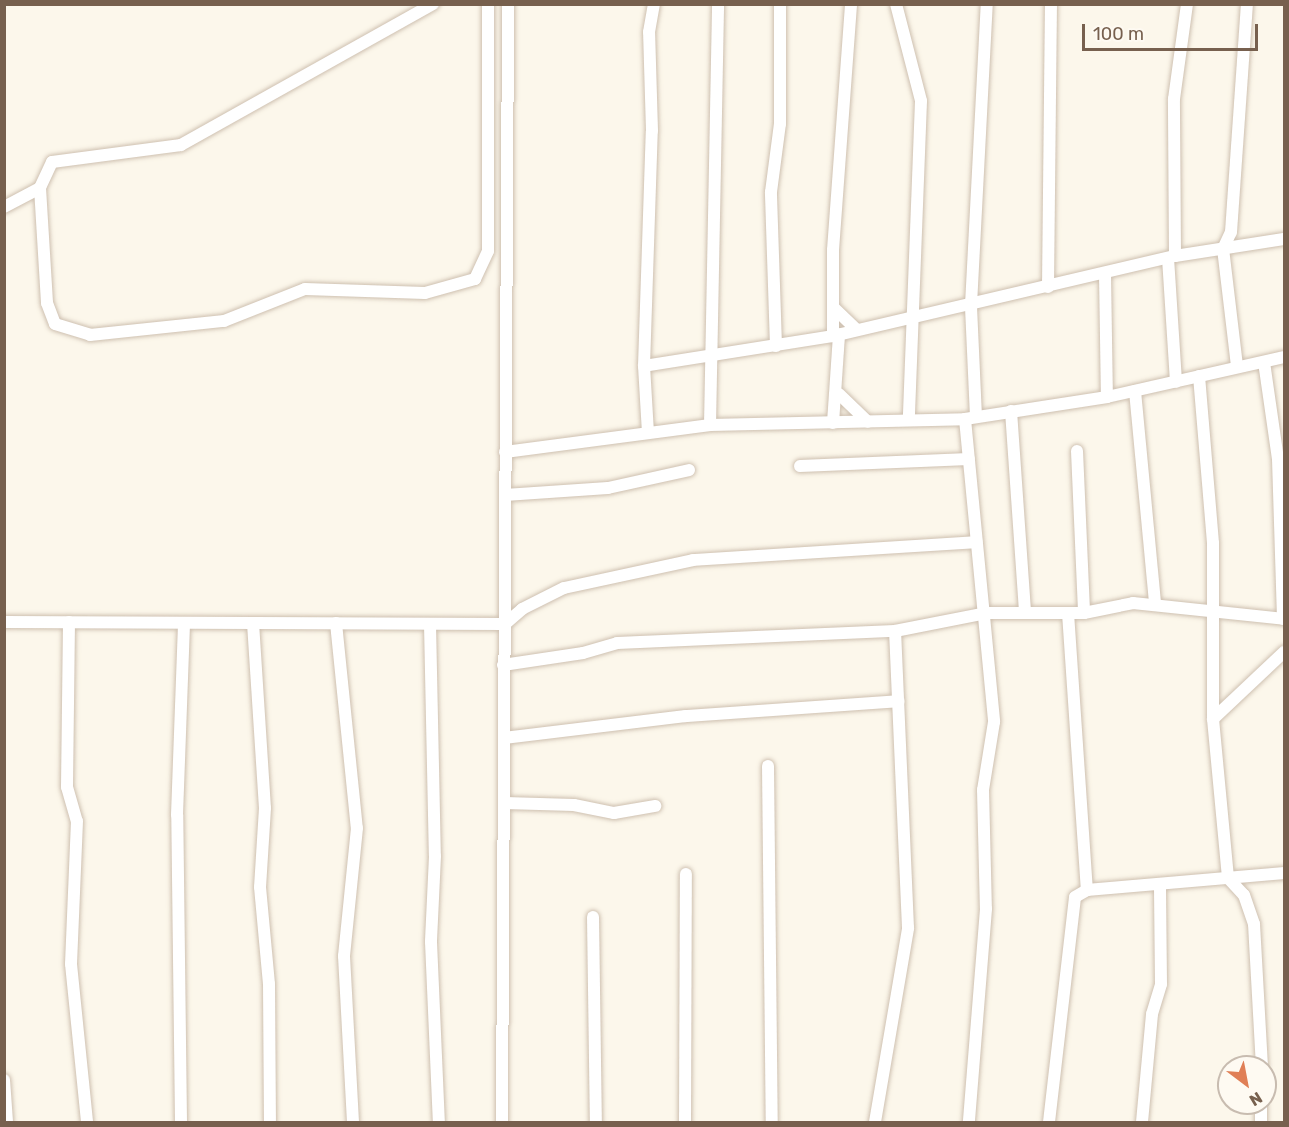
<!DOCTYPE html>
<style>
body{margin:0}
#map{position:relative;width:1289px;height:1127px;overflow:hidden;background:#fcf7eb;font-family:Rubik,sans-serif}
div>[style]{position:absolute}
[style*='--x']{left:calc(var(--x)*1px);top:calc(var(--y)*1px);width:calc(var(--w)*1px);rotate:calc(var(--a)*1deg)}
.roads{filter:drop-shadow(0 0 2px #cec0b0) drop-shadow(0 0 2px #cec0b0)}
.minor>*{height:12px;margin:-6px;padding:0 6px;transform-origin:6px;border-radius:6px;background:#fff}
span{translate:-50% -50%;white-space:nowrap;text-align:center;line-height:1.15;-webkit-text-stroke:5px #fefaf2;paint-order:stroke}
.frame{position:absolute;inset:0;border:6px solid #77604e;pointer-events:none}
.north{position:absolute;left:1217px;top:1055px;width:60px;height:60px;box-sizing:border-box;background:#fefaf2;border:2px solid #c8bcb0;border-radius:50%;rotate:148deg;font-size:16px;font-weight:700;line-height:24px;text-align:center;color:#77604e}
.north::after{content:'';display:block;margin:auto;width:21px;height:27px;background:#e07f56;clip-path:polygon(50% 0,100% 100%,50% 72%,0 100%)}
.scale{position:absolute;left:1082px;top:24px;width:176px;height:27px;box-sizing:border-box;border:3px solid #77604e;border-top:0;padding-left:8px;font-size:18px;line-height:21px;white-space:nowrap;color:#77604e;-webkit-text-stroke:4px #fefaf2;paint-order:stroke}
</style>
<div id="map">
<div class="roads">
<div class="minor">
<i style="--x:433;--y:4;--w:289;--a:150.8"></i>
<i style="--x:181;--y:145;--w:130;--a:172.5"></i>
<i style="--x:52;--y:162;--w:29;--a:115"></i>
<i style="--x:40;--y:188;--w:115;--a:86.5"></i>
<i style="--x:47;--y:303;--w:22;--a:69"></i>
<i style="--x:55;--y:324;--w:37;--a:17"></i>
<i style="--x:90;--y:335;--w:135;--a:-6"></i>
<i style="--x:224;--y:321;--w:87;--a:-21.6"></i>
<i style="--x:305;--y:289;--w:120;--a:1.9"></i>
<i style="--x:425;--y:293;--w:52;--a:-15.6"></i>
<i style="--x:475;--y:279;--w:31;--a:-65"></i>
<i style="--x:488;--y:251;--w:247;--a:-90"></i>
<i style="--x:896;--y:4;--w:100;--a:75.5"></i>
<i style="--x:921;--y:101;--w:319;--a:92.2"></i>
<i style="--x:4;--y:207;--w:41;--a:-27.8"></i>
<i style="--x:1175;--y:256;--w:157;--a:-90.4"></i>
<i style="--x:1174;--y:99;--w:96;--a:-82.2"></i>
<i style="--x:1168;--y:258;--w:124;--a:86.3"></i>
<i style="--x:1105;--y:274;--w:123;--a:89.1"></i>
<i style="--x:1048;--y:287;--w:283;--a:-89.4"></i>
<i style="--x:833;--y:307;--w:33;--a:44"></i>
<i style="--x:833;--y:336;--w:86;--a:-90"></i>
<i style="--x:833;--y:250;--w:247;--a:-85.8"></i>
<i style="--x:776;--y:346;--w:154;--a:-91.9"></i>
<i style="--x:771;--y:192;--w:69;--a:-82.5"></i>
<i style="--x:780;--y:124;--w:120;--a:-90"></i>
<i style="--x:1264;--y:362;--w:98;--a:81.8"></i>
<i style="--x:1278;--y:459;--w:160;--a:88.2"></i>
<i style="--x:644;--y:366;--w:191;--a:-9"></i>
<i style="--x:833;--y:336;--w:351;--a:-13.2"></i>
<i style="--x:1175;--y:256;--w:110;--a:-8.9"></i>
<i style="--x:1237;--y:366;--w:118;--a:-96.8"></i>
<i style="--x:1223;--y:249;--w:19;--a:-65"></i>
<i style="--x:1231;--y:232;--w:229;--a:-86"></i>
<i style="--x:1199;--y:376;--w:168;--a:85.2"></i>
<i style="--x:1213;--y:543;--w:176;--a:90"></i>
<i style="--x:1213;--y:719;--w:160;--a:84.6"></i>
<i style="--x:1228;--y:878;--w:23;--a:47"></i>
<i style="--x:1244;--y:895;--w:31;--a:71"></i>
<i style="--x:1254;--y:924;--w:143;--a:86.8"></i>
<i style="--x:1135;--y:391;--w:214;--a:84.6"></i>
<i style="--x:839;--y:394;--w:40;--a:44"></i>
<i style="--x:1011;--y:411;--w:202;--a:86"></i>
<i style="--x:976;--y:417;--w:112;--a:-92.6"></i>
<i style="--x:971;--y:305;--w:301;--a:-87"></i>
<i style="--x:965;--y:419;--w:304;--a:84.5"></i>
<i style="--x:994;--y:722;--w:69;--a:99.2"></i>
<i style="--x:983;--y:790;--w:119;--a:88.6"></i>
<i style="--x:986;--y:909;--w:214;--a:94.6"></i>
<i style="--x:833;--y:423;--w:89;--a:-86.1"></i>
<i style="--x:710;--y:425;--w:421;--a:-88.9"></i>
<i style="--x:648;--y:433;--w:67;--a:-93.4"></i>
<i style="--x:644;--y:366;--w:235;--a:-88.1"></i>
<i style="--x:652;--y:131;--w:99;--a:-91.7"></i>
<i style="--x:649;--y:32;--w:28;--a:-80"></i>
<i style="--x:1077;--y:451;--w:162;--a:87.5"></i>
<i style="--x:505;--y:452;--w:207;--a:-7.5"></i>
<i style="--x:710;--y:425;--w:255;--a:-1.3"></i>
<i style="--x:965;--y:419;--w:144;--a:-8.8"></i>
<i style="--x:1107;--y:397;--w:181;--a:-12.7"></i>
<i style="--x:800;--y:466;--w:169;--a:-2.4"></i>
<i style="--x:505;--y:495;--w:103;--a:-3.9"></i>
<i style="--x:608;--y:488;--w:83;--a:-12.5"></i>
<i style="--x:1068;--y:613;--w:278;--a:86.1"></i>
<i style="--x:4;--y:622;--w:501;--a:0.23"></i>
<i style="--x:505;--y:624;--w:23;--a:-41"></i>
<i style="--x:522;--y:609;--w:47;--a:-26.6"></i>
<i style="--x:564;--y:588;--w:132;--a:-12.2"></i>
<i style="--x:693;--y:560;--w:284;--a:-3.6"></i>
<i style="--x:69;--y:622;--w:165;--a:90.7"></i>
<i style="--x:67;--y:787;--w:35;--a:74"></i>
<i style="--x:77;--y:821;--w:143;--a:92.4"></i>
<i style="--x:71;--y:964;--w:159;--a:84.2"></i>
<i style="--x:253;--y:623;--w:185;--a:86.3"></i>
<i style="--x:265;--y:808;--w:79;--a:93.6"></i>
<i style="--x:260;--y:887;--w:97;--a:84.7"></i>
<i style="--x:269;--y:984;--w:138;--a:89.6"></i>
<i style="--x:336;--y:623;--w:206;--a:84.2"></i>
<i style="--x:357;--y:828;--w:129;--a:95.8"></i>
<i style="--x:344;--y:956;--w:166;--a:86.9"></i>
<i style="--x:430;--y:624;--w:232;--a:88.8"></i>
<i style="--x:435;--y:856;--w:86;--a:92.7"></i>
<i style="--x:431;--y:942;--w:180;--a:87.5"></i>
<i style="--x:503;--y:665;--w:81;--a:-8.5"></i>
<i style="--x:583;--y:653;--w:35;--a:-16"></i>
<i style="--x:617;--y:643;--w:278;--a:-2.5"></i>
<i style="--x:895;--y:631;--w:94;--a:-11.1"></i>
<i style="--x:987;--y:613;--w:97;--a:0"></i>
<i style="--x:1084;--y:613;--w:50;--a:-11.5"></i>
<i style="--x:1133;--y:603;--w:152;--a:6"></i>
<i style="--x:1213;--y:719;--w:98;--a:-43.3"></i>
<i style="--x:504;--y:738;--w:183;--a:-6.9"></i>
<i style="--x:686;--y:716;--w:213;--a:-4"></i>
<i style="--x:768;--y:766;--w:356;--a:89.4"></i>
<i style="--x:505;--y:803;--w:69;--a:1.7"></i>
<i style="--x:574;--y:805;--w:41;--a:11.3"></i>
<i style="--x:614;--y:813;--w:42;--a:-9.7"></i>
<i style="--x:593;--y:917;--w:205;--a:89.2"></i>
<i style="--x:4;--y:1080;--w:42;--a:85.9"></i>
<i style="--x:181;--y:1122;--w:307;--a:-90.7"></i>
<i style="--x:177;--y:815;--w:192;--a:-87.9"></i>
<i style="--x:502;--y:1122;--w:1118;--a:-89.69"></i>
<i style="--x:685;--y:1122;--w:248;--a:-89.8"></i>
<i style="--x:875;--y:1122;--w:197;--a:-80.3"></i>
<i style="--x:908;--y:928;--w:297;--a:-92.5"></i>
<i style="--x:1049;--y:1122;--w:226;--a:-83.4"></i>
<i style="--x:1075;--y:897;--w:14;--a:-30"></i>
<i style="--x:1087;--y:890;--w:198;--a:-4.9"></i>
<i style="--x:1142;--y:1122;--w:108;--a:-84.7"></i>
<i style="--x:1152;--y:1014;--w:31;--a:-73"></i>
<i style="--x:1161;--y:984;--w:100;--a:-90.6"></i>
<i style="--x:1261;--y:1122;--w:19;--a:-90"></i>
</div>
</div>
<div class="frame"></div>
<div class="north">N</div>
<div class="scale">100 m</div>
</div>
